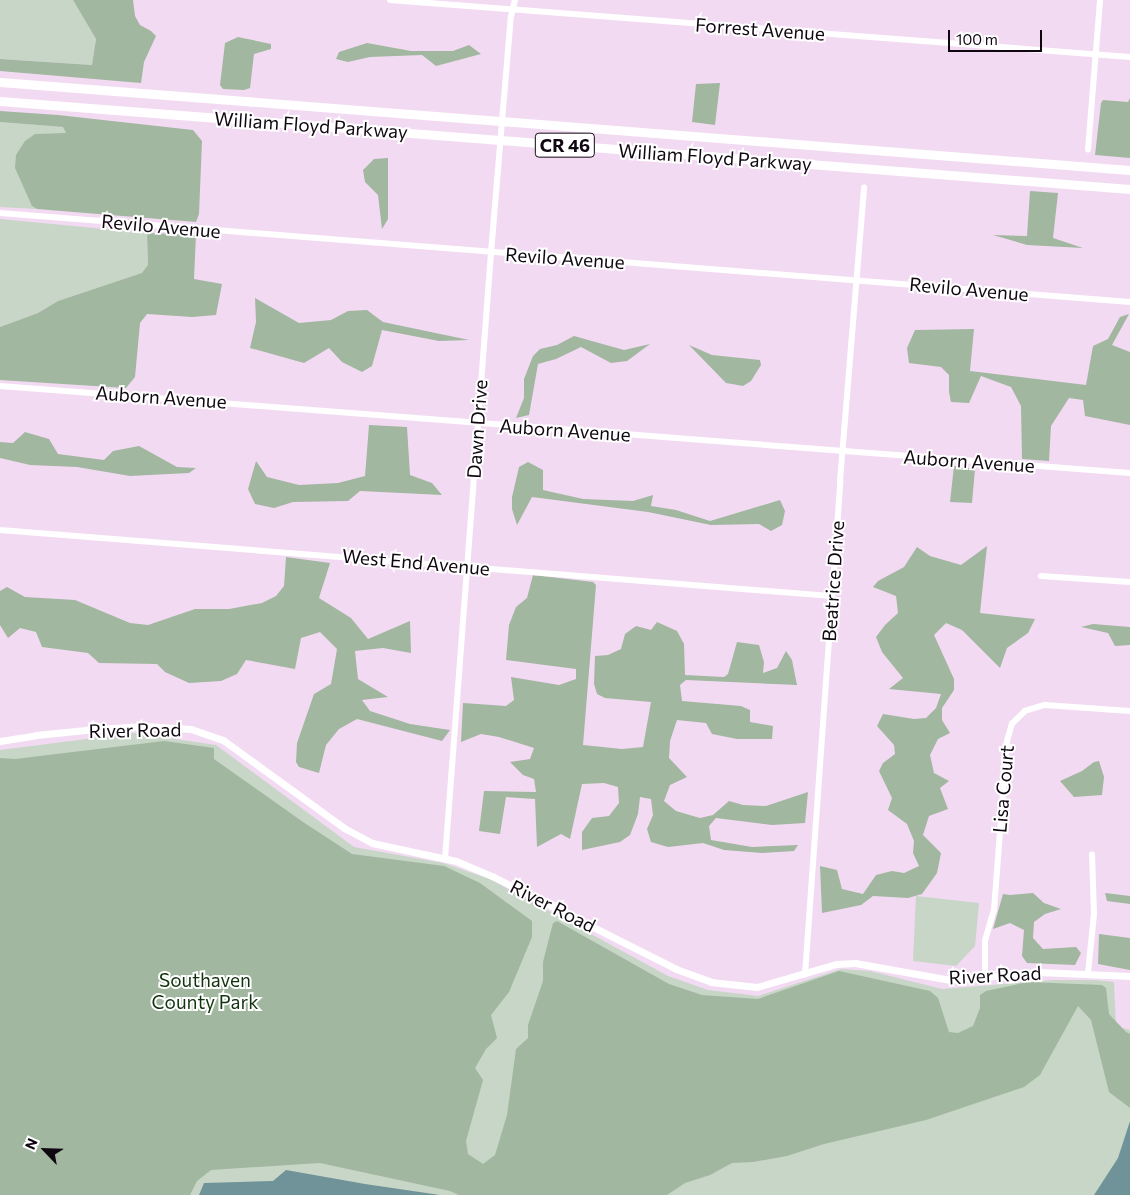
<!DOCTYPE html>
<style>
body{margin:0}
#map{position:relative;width:1130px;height:1195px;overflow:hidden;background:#f3daf3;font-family:Commissioner,sans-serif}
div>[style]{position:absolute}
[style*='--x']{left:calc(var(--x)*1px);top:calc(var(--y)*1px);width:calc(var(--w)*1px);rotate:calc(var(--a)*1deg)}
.green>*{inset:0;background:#c7d6c6}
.forest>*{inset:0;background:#a1b79f}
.water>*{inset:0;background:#6f9399}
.minor>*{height:5.5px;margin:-2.75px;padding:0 2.75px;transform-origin:2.75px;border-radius:2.75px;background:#fff}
.tertiary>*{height:7px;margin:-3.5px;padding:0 3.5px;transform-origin:3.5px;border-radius:3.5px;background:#fff}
.trunk>*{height:9px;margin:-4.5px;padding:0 4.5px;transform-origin:4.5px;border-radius:4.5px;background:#fff}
span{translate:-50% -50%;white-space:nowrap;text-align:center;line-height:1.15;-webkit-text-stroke:4px #fff;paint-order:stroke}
.shield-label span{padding:1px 4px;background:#fff;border:1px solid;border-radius:4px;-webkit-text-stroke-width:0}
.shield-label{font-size:18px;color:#100810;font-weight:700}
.street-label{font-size:19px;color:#100810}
.park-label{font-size:19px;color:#11320e}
.north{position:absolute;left:20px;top:1125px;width:50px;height:50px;-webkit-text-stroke:4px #fff;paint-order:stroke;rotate:294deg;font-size:14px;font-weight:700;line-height:20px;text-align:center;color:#100810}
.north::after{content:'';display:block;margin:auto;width:18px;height:22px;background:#100810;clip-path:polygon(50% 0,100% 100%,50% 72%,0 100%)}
.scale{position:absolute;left:948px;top:30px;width:94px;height:22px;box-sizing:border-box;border:2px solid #100810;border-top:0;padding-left:6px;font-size:15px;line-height:18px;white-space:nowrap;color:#100810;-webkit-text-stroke:4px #fff;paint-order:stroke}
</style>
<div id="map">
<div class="green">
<i style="clip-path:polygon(0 0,73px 0,96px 39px,92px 65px,0 59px)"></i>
<i style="clip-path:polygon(0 122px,64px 127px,66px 133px,32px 206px,37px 209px,0 207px)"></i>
<i style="clip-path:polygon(0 219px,147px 233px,148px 265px,143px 273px,58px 301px,38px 313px,0 327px)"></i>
<i style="clip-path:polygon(134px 733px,216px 745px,354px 847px,443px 863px,490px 879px,668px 976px,708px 990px,758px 996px,841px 969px,870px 971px,942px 989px,1054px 980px,1095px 980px,1114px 982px,1116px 1026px,1130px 1030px,1130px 1195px,0 1195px,0 750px)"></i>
<i style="clip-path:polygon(916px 896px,979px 903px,975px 946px,956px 966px,913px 961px)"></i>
</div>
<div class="forest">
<i style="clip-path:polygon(73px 0,133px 0,135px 16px,140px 25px,151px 31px,156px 36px,144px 62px,141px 83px,0 71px,0 59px,92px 65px,96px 39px)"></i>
<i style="clip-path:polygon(238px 37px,271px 44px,271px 49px,254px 54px,250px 88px,244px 90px,223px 89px,220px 85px,225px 43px)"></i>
<i style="clip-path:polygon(367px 43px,411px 51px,453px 51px,469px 45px,481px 54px,436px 66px,422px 55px,370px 57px,348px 62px,336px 59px,339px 52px)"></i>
<i style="clip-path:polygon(720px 83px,715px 125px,692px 122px,696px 84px)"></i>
<i style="clip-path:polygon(1130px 98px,1130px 158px,1095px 155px,1101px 103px,1103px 100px,1128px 102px)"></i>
<i style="clip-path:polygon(0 111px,58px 115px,193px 130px,202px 141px,199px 214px,196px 222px,37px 209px,32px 206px,15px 168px,16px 155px,25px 141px,35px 134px,66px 133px,63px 127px,0 122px)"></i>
<i style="clip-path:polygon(388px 158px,388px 219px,382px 229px,378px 195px,365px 182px,363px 170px,374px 159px)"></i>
<i style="clip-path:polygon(1030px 191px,1058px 193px,1053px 238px,1083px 248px,1027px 245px,993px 235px,1027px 236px)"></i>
<i style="clip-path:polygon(147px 233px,196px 235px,194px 279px,222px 284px,216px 315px,192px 317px,147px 314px,140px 323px,135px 377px,126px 388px,0 380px,0 327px,38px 313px,58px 301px,142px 273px,148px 265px)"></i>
<i style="clip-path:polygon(255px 298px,299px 323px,331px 320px,348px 311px,367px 310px,383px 322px,469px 340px,439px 341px,382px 330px,372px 366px,362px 372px,342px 362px,329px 348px,304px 363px,250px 348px,256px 322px)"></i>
<i style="clip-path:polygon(1129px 314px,1112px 345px,1130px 352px,1130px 425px,1085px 416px,1083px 400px,1069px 398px,1051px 426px,1049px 461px,1022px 459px,1021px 406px,1011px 387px,981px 376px,969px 403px,951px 402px,949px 392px,949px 375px,941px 367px,909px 363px,907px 348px,915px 330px,974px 329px,970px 371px,1086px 385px,1093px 346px,1108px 339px,1120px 317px)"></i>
<i style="clip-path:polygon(574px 336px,624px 350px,650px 344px,627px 361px,611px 363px,581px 347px,556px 359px,538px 364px,529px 415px,516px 418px,524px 398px,524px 379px,533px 356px,540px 349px,557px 345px)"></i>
<i style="clip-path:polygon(689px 345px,712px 355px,760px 360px,761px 365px,751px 381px,743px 386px,726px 383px)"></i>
<i style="clip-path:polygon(369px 425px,407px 427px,410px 475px,432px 483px,442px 495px,360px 491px,348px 501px,293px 502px,274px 508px,255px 504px,248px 489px,256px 461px,267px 477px,299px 485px,338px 483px,365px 476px)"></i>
<i style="clip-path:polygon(25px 432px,49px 439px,58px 454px,104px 460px,113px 451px,139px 446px,177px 467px,196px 468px,189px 473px,130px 476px,77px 467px,30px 465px,0 458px,0 442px,13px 443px)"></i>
<i style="clip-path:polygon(528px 462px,543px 470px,543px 490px,583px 499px,633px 501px,653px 495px,651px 506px,676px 510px,710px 521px,780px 500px,785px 511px,782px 525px,771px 531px,759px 524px,711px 525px,648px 512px,532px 497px,517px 525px,512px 509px,512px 497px,519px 467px)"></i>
<i style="clip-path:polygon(954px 466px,975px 469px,972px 503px,950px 502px)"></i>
<i style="clip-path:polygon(987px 546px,980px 613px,1035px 619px,1028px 633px,1007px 648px,1000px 668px,962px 630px,946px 623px,934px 635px,954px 679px,954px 690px,942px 708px,942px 720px,950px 733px,938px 739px,930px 755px,934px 773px,949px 781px,940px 788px,948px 809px,929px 816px,923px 835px,941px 853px,937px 873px,922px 894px,908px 898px,873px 896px,861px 905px,822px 913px,820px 866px,837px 870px,842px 889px,863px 894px,876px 875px,892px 871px,904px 873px,919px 866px,913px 853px,914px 841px,907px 824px,888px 810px,892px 798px,879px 771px,883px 763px,895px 754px,894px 745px,877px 726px,883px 714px,914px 719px,926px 718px,936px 708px,941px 694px,889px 689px,903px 678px,882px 652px,876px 637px,885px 625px,898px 613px,896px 596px,873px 587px,878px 581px,904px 567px,917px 547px,930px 556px,961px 565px)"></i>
<i style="clip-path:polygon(286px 557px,330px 563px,319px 598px,351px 618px,368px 639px,410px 621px,411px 653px,383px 648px,355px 651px,358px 679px,388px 697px,362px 700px,370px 711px,410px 724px,450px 730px,442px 741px,357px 719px,339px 729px,326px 745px,319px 773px,299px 767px,296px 762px,297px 743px,314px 694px,331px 684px,337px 649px,320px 632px,301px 638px,295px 669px,246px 660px,237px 674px,221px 681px,189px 683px,165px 672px,157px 664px,99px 663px,88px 653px,42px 647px,36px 632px,20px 628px,8px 638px,0 625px,0 591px,7px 587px,25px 597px,75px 600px,130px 623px,148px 625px,195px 609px,229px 609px,262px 603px,276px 596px,284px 586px)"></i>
<i style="clip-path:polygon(533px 575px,593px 582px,596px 585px,583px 745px,622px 749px,643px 747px,651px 702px,605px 698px,597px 694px,594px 684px,595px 656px,608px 655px,621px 649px,625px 634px,636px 626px,651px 630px,657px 622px,677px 631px,684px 644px,685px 675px,724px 677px,728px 674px,737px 642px,759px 645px,764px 662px,763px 673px,777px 668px,786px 651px,792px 660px,797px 685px,686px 680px,680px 685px,682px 701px,741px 706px,750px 710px,750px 722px,773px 726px,772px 739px,737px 739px,712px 734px,706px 723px,677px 720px,670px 741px,669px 758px,687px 777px,670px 785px,664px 801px,676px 811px,700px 818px,713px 815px,729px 801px,743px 805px,766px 806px,808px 792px,805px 823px,772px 825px,716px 818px,709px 826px,711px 840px,752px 847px,798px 845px,794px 851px,762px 853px,724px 850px,703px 843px,668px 847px,651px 842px,647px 829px,653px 815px,651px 799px,640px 797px,638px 814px,630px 835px,620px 842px,582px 850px,582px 832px,592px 818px,609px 816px,619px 803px,618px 787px,604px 783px,582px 784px,570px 839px,561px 834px,537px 847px,535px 799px,506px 797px,500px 834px,479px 831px,484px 791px,536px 792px,534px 779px,523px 775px,510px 762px,530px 759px,534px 748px,499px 737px,481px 734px,461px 742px,463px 703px,506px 706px,514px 700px,511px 677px,559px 685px,576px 679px,576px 669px,506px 660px,509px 625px,516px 607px,527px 598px)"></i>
<i style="clip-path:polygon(1093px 624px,1130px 627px,1130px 645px,1115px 646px,1108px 633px,1081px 627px)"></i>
<i style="clip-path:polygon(164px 741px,214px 748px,214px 759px,303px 822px,352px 854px,444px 866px,480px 883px,532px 921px,532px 937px,509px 992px,491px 1015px,497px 1038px,486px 1049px,475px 1068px,483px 1080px,466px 1141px,468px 1154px,483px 1164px,495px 1155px,507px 1115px,516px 1049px,528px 1038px,528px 1025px,543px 981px,543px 962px,553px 923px,557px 921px,669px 984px,702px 995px,758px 999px,839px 971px,930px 991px,938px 998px,949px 1032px,958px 1033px,973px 1026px,980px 1008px,980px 995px,986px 991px,1028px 982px,1102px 985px,1106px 988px,1109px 1014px,1126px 1032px,1130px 1034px,1130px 1108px,1109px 1092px,1091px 1020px,1078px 1006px,1040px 1075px,1024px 1087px,926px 1120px,824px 1144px,787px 1156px,753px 1162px,732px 1163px,710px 1175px,685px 1183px,667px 1195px,459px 1195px,450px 1191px,320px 1163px,211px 1170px,197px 1181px,190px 1195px,0 1195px,0 758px,15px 759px)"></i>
<i style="clip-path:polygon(1099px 761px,1104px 777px,1102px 795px,1074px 797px,1060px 781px,1082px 771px,1094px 762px)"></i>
<i style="clip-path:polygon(1033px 893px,1044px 903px,1061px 909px,1045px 914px,1034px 922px,1033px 938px,1043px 949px,1076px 947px,1081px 953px,1075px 965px,1027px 963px,1022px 956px,1024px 930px,1010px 923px,993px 929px,1003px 894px,1010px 895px)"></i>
<i style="clip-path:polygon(1105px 893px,1130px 896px,1130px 904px,1107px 901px)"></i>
<i style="clip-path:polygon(1099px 934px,1130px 938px,1130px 970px,1098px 964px)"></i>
</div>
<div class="water">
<i style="clip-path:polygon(1130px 1121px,1130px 1195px,1094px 1195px,1118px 1158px)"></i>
<i style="clip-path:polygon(286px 1170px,365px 1184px,440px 1195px,199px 1195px,204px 1183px,273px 1181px)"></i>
</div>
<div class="minor">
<i style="--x:390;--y:0;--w:742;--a:4.4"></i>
<i style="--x:1088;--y:150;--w:150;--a:-85.4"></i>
<i style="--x:0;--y:213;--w:1133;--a:4.5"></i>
<i style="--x:0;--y:386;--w:1133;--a:4.4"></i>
<i style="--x:0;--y:530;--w:835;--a:4.54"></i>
<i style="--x:1041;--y:576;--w:89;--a:3.9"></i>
<i style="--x:445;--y:859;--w:608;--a:-85.66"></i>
<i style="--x:491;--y:253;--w:237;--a:-85.2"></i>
<i style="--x:511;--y:17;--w:17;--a:-77"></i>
<i style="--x:1088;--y:973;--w:59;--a:-84.2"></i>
<i style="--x:1094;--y:914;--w:59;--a:-91.9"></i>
<i style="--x:805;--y:975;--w:495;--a:-85.9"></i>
<i style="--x:840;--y:481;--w:294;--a:-85.3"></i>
<i style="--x:985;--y:978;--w:37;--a:-90"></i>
<i style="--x:985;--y:941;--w:32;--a:-74"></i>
<i style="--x:994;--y:910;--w:169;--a:-85.6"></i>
<i style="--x:1007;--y:741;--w:18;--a:-74"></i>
<i style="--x:1012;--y:724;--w:18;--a:-45"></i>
<i style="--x:1025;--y:711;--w:21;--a:-17"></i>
<i style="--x:1045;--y:705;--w:85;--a:4"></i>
</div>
<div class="tertiary">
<i style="--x:0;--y:741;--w:36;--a:-9"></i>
<i style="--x:36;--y:735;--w:60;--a:-5.7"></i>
<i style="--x:96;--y:729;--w:49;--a:-3.5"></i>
<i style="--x:145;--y:726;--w:46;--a:3.7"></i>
<i style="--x:191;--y:729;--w:34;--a:19"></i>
<i style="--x:223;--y:740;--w:150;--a:36"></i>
<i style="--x:344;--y:828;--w:32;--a:28"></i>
<i style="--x:372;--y:843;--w:86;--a:12.1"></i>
<i style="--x:456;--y:861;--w:41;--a:22.8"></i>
<i style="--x:494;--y:877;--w:204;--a:26.8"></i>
<i style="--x:676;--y:969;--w:37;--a:20"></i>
<i style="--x:711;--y:982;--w:46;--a:6.2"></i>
<i style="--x:757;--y:987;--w:82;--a:-16.2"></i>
<i style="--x:836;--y:964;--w:19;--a:-3"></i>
<i style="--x:855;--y:963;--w:97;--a:10.1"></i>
<i style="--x:950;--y:980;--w:89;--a:-5.1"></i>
<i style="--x:1039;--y:972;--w:91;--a:2.5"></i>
</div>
<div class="trunk">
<i style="--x:0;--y:82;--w:1133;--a:4.45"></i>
<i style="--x:0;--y:101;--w:1133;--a:4.45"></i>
</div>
<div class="shield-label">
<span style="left:565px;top:145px">CR 46</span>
</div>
<div class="street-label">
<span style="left:760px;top:29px;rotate:4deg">Forrest Avenue</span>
<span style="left:311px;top:125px;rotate:4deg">William Floyd Parkway</span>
<span style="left:715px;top:157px;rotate:4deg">William Floyd Parkway</span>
<span style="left:161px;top:226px;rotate:5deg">Revilo Avenue</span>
<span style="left:565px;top:258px;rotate:4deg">Revilo Avenue</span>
<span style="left:969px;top:289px;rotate:5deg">Revilo Avenue</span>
<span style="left:161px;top:397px;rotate:4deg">Auborn Avenue</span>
<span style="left:477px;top:429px;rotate:-86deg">Dawn Drive</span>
<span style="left:565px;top:430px;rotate:4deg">Auborn Avenue</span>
<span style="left:969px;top:461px;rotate:4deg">Auborn Avenue</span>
<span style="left:416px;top:562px;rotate:5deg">West End Avenue</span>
<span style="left:833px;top:581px;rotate:-86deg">Beatrice Drive</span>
<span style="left:135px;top:730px;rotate:-1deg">River Road</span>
<span style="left:1003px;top:789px;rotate:-85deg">Lisa Court</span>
<span style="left:553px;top:906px;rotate:27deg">River Road</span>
<span style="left:995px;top:975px;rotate:-3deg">River Road</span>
</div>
<div class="park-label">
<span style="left:205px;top:991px">Southaven<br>County Park</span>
</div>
<div class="north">N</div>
<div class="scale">100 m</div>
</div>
